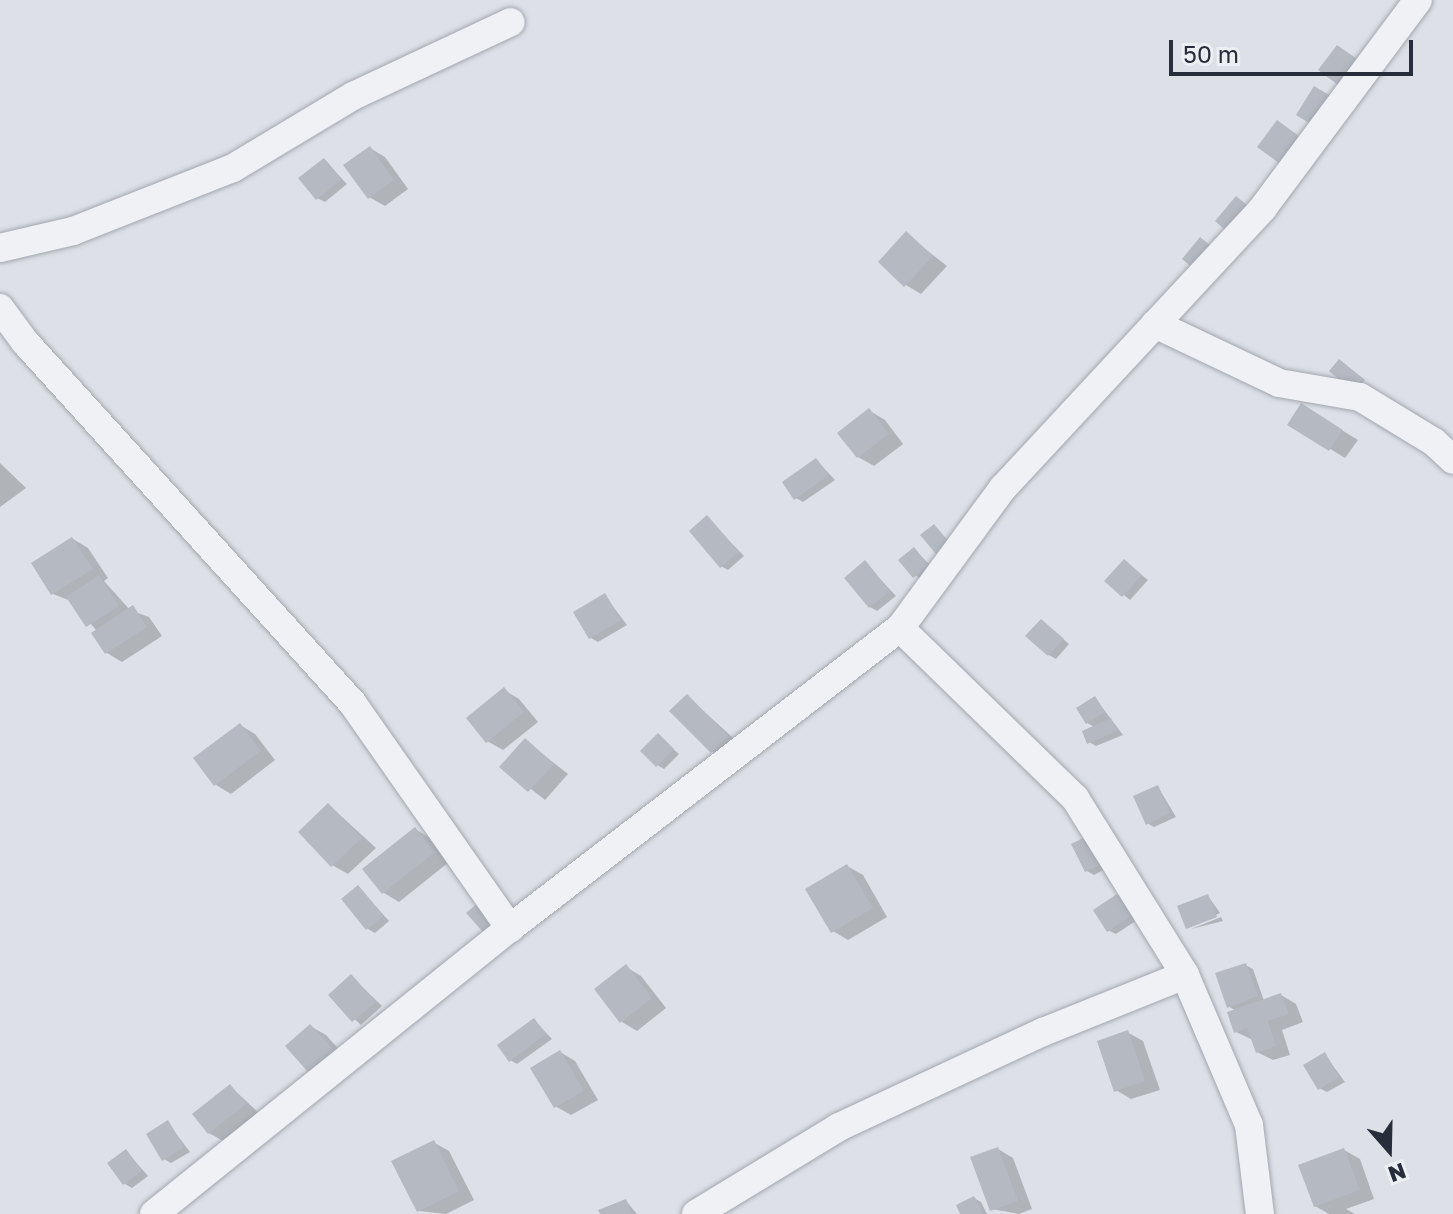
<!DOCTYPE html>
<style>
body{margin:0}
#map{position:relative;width:1453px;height:1214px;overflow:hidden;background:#dde0e6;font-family:"Golos Text",sans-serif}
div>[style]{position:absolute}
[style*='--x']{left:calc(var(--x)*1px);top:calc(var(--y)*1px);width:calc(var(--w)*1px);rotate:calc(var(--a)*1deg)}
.shadow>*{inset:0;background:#0003}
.building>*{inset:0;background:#b4b9c2}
.roads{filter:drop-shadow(0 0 2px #a3a7af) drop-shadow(0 0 2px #a3a7af)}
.minor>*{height:28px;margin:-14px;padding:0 14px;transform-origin:14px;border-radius:14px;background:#eff1f4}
span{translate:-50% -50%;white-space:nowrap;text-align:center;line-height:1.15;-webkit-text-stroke:8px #eceff4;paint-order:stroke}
.north{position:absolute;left:1349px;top:1110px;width:80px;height:80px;-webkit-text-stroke:6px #eceff4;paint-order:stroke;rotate:160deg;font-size:22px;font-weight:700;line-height:32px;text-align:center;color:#272d3b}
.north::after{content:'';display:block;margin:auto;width:28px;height:36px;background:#272d3b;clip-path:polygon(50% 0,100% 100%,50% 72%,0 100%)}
.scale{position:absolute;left:1169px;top:40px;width:244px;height:36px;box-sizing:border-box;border:4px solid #272d3b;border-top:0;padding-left:10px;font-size:24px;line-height:28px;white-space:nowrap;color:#272d3b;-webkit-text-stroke:6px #eceff4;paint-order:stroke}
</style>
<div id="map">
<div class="shadow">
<i style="clip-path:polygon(370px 148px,385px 157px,408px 189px,385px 206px,369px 197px)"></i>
<i style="clip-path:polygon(324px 161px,347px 184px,325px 202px,317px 198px)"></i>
<i style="clip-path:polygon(906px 234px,947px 266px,921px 294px,906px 285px)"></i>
<i style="clip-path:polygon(870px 411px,885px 420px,903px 444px,874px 466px,858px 457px)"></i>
<i style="clip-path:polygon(1317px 415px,1358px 440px,1345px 458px,1290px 424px)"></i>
<i style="clip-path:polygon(816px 460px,835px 480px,803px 502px,796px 498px)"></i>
<i style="clip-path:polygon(0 463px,26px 488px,0 507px)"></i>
<i style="clip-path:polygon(707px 518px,744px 556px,728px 570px,721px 566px)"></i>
<i style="clip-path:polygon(73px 539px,88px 548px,108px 578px,104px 581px,130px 610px,149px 617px,162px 636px,122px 662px,107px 653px,97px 631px,71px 601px,53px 594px,33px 564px)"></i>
<i style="clip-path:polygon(914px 549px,935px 570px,922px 581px,901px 560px)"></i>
<i style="clip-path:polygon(1125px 562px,1148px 580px,1130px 600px,1107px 581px)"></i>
<i style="clip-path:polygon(865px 563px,896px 596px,877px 611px,870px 607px)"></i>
<i style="clip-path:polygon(605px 596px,627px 625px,598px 642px,591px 638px)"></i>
<i style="clip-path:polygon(1042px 621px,1069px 644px,1056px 659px,1049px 655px)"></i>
<i style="clip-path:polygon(504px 690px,519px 699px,538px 722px,503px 750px,487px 741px)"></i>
<i style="clip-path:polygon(687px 696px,742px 746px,727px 760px,712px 751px)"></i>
<i style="clip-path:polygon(1095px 698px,1123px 735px,1096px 746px,1089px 742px,1095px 727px,1087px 723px)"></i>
<i style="clip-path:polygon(240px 725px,255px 734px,275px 760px,231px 794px,216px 785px)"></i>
<i style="clip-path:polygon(658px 736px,679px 754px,664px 769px,657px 765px)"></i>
<i style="clip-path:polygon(526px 741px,568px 774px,545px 800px,502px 766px)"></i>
<i style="clip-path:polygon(1158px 787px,1176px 817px,1154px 827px,1147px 823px)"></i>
<i style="clip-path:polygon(329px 805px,376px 848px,348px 874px,332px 865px)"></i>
<i style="clip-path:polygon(415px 829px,430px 838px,449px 862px,399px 902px,384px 893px,365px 869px)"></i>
<i style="clip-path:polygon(1089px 837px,1109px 867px,1094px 875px,1087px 871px)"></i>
<i style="clip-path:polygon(847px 866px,863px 875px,887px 917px,848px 940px,833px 931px)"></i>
<i style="clip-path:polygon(359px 888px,389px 921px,375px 933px,368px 929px)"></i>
<i style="clip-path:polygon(1118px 896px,1137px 920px,1116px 934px,1108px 930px)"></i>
<i style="clip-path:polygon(1208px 896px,1220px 913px,1188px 928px)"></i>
<i style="clip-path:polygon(1221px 917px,1223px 921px,1191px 929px)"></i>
<i style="clip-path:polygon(1245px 965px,1253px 969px,1264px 1001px,1281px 995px,1296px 1004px,1303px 1022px,1282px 1030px,1290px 1055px,1273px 1060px,1257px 1052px,1253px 1040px,1236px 1032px,1236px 1011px,1228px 1006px)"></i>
<i style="clip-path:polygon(626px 967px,641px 976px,666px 1008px,637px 1031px,622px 1022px)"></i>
<i style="clip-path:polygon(352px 977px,382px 1006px,361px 1025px,330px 996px)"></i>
<i style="clip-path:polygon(534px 1020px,552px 1039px,517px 1064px,510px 1060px)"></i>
<i style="clip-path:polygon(310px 1026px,326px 1035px,355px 1067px,287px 1046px)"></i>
<i style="clip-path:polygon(1127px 1032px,1143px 1041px,1160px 1090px,1131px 1099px,1116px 1090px)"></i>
<i style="clip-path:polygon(560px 1052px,575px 1061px,598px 1100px,571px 1115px,555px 1106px)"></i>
<i style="clip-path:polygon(1325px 1055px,1345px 1082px,1327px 1092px,1319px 1088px)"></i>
<i style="clip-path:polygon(231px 1087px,260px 1114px,225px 1142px,209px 1133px)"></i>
<i style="clip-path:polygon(168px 1123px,190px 1152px,171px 1163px,164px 1159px)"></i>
<i style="clip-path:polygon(433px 1142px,449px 1151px,474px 1200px,446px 1214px,419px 1211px)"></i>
<i style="clip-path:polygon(998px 1149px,1013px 1158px,1032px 1209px,1019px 1214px,992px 1209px)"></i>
<i style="clip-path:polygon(1344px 1150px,1360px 1159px,1374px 1199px,1346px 1209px,1355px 1214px,1329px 1214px,1315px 1206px)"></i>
<i style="clip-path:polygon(126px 1151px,148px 1176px,132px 1188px,125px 1184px)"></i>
<i style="clip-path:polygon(974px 1198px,981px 1202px,987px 1214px,963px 1214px)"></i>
<i style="clip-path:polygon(626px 1201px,637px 1214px,602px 1214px)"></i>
</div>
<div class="building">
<i style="clip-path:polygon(1337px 45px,1360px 61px,1341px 87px,1318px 70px)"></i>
<i style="clip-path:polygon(1314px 86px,1334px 98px,1316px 127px,1296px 115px)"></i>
<i style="clip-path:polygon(1277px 120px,1303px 139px,1283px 166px,1257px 147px)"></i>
<i style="clip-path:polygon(370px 146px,394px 180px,368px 199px,343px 165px)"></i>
<i style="clip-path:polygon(324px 158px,342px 179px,316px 200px,298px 178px)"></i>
<i style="clip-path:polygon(1236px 196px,1253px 210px,1232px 236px,1215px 221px)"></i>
<i style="clip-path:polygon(906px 231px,933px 256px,904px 287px,878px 262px)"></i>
<i style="clip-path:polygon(1200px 237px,1216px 250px,1198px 272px,1182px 259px)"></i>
<i style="clip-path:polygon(1339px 359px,1365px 380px,1355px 393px,1329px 371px)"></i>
<i style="clip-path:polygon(1301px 403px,1343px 430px,1329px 451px,1287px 425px)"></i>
<i style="clip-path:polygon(869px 408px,889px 434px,857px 458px,837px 433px)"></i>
<i style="clip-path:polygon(816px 458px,829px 475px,794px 500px,782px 482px)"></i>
<i style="clip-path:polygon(707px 515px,739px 552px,720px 568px,689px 531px)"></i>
<i style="clip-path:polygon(934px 524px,949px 542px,936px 554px,920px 535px)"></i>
<i style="clip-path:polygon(72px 537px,93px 569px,51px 595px,31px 563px)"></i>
<i style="clip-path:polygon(914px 547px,929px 566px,913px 578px,898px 560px)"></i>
<i style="clip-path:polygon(1124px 559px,1142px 575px,1122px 597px,1104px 581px)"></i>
<i style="clip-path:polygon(865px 560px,890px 591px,869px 608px,844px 578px)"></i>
<i style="clip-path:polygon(99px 575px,119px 606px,86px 627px,66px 597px)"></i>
<i style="clip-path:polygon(605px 593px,621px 620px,589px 639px,573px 612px)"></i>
<i style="clip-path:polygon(133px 605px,147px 627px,105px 654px,91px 633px)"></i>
<i style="clip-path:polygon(1041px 619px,1064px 639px,1048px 656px,1025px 636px)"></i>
<i style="clip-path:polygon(504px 687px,524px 712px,486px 743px,466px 718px)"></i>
<i style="clip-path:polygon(687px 694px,728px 736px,711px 753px,669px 711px)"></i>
<i style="clip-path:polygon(1095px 696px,1105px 712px,1086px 724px,1076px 708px)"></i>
<i style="clip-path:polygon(1111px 718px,1117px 731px,1087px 744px,1082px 731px)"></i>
<i style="clip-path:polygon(240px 723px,261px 751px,214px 786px,193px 758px)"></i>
<i style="clip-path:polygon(658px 733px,674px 749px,656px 767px,640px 751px)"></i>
<i style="clip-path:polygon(525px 738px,554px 764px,528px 792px,499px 767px)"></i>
<i style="clip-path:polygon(1158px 785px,1170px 813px,1146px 825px,1133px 796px)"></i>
<i style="clip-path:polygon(328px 803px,362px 838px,331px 867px,298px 832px)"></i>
<i style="clip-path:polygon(415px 827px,435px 852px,382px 894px,362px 869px)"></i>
<i style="clip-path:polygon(1089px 835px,1104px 863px,1085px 872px,1071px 844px)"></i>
<i style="clip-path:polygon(847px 864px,873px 908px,831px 933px,805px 889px)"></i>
<i style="clip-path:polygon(358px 885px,384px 916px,366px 930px,341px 899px)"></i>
<i style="clip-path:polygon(1117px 894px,1132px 915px,1107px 932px,1093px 910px)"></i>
<i style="clip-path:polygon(1208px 894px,1217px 917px,1186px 929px,1177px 906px)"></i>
<i style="clip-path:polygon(487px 895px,513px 925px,492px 942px,466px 913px)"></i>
<i style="clip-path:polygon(1246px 963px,1258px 996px,1227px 1008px,1215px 973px)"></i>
<i style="clip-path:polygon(626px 964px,652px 998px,620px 1023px,594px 989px)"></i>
<i style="clip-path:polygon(351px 974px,376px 1002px,352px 1022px,328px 995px)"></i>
<i style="clip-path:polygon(1281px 993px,1289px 1014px,1268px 1021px,1276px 1046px,1256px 1053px,1247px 1028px,1234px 1033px,1227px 1012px)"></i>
<i style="clip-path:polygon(534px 1018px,546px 1034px,509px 1062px,497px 1045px)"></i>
<i style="clip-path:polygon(310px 1024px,341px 1058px,315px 1080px,285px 1046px)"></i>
<i style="clip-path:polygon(1128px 1030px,1145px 1081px,1114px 1092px,1097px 1041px)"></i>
<i style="clip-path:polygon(560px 1050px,584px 1091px,554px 1108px,530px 1068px)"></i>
<i style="clip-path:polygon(1325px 1052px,1339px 1077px,1318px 1090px,1303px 1065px)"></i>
<i style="clip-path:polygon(230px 1084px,246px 1104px,208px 1134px,192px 1114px)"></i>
<i style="clip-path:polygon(168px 1120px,184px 1147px,162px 1161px,146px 1134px)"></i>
<i style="clip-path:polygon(434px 1140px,459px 1191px,417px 1212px,391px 1161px)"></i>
<i style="clip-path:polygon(998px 1147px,1018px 1201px,990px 1211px,970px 1157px)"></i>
<i style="clip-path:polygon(1344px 1148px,1360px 1190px,1314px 1207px,1298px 1165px)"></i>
<i style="clip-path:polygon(126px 1149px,142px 1171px,123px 1185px,107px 1163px)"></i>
<i style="clip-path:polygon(974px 1196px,983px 1214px,960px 1214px,956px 1205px)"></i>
<i style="clip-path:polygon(626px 1199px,632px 1214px,600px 1214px,598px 1210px)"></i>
</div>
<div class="roads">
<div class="minor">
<i style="--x:0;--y:248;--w:75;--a:-13.1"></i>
<i style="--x:73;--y:231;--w:172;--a:-21.5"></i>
<i style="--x:233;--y:168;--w:140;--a:-31"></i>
<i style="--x:353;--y:96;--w:174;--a:-25.1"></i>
<i style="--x:0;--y:308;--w:42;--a:53.7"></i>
<i style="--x:25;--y:342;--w:488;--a:47.8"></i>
<i style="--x:353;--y:704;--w:274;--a:55"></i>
<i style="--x:1155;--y:324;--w:137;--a:25.4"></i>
<i style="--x:1279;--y:383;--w:82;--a:9.8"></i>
<i style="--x:1360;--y:397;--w:87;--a:31.3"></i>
<i style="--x:1434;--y:442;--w:26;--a:43"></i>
<i style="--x:900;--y:628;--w:244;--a:44.2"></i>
<i style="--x:1075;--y:798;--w:208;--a:58.1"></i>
<i style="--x:1185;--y:975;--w:163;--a:66.9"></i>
<i style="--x:1249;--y:1125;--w:90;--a:83"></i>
<i style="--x:154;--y:1214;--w:457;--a:-38.8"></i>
<i style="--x:510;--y:928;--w:492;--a:-37.6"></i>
<i style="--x:900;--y:628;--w:174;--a:-53.7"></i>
<i style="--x:1003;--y:488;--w:382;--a:-47.1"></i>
<i style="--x:1263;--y:208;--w:259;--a:-53.3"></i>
<i style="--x:696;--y:1214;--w:167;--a:-31.3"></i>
<i style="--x:839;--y:1127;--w:225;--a:-25"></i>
<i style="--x:1043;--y:1032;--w:153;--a:-21.9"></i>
</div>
</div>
<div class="north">N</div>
<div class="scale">50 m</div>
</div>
